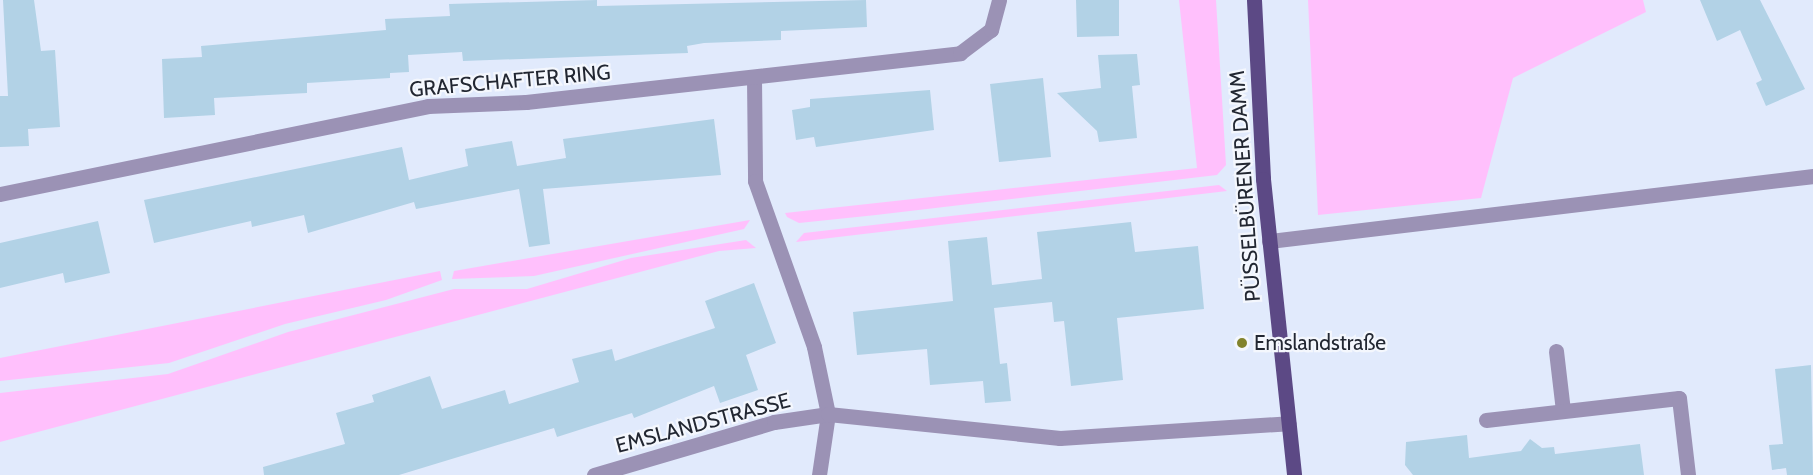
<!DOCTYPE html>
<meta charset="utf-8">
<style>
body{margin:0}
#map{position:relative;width:1813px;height:475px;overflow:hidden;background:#e1eafc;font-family:Cabin,sans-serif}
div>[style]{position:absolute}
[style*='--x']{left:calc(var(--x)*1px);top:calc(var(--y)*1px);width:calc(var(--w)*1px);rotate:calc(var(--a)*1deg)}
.green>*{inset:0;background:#ffc0fc}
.building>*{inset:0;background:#b2d2e6}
.minor>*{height:15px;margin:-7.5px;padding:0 7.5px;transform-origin:7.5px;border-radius:7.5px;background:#9b92b5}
.major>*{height:15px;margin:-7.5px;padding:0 7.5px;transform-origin:7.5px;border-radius:7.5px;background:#5c4985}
.dots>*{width:16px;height:16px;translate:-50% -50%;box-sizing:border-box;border:3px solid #f4f7fd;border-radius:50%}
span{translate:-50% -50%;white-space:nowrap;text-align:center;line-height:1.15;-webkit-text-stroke:4.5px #f4f7fd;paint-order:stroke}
.street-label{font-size:21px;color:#222732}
.poi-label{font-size:21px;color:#222732}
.left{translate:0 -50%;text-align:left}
</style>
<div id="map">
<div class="green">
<i style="clip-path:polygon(1179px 0,1216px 0,1226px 165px,1217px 175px,876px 215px,799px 223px,787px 217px,785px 213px,1197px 168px)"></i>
<i style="clip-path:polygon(1308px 0,1643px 0,1646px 12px,1513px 78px,1481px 198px,1318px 215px)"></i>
<i style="clip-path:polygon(1219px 185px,1227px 191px,796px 242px,804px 233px)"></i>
<i style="clip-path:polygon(750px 220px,744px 229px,534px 276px,452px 279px,454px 271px)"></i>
<i style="clip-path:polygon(746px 240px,756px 248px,719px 251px,0 442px,0 393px,168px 374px,288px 332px,454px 289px,527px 289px,631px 258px)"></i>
<i style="clip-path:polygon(440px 271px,442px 280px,386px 300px,285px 324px,169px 363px,0 381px,0 358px)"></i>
</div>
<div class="building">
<i style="clip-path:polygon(3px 0,34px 0,41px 51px,55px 50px,60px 127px,28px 129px,29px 146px,0 147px,0 96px,8px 96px)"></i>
<i style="clip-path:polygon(597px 0,597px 6px,866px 0,867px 27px,781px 31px,781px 40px,704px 43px,687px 46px,688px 53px,463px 61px,462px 52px,408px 55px,409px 72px,390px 73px,390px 78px,307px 83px,307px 93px,214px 98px,215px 115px,164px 118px,162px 59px,202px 57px,201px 46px,386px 30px,385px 19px,450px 16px,449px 4px)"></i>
<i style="clip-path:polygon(1076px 0,1119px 0,1119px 36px,1077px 37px)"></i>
<i style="clip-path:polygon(1700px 0,1760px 0,1805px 89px,1766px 106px,1756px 83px,1762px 80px,1740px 30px,1717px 41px)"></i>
<i style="clip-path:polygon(1137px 54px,1140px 85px,1132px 86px,1137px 138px,1099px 142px,1097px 131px,1057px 93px,1101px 88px,1098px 55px)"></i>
<i style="clip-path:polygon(1043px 78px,1051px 157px,999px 162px,990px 84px)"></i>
<i style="clip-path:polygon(930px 90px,934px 130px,816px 147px,814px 137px,796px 140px,792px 110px,810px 107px,810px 99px)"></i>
<i style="clip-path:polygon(714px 119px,721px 175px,543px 189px,550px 244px,529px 247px,519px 189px,416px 209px,414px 202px,308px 233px,304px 215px,252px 227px,251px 221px,154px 243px,144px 200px,402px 147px,409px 180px,468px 166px,465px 149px,512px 141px,517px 166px,566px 158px,563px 139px)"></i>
<i style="clip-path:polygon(98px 221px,110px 273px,65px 283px,63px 273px,0 288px,0 243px)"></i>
<i style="clip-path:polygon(1131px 222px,1135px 252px,1198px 246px,1204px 309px,1117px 318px,1123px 380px,1071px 386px,1064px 321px,1054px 322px,1052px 302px,994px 308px,1000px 364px,1007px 363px,1011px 401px,985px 403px,983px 381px,930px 385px,927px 349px,857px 355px,853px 312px,953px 301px,948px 241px,987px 237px,992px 285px,1042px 279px,1037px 232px)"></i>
<i style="clip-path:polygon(754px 283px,776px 343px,746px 355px,758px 390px,720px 403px,714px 386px,634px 418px,632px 413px,557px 437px,554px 428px,399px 475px,264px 475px,263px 467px,345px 444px,336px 413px,374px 402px,372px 395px,430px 376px,442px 409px,505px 390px,509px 404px,579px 382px,572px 359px,612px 349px,615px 361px,715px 328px,705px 301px)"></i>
<i style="clip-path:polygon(1811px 365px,1813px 475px,1787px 475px,1786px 468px,1772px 470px,1769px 445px,1783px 444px,1775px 369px)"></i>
<i style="clip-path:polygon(1467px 435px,1469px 458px,1521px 451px,1530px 439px,1542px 448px,1554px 447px,1555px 454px,1640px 444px,1644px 475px,1413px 475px,1405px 465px,1406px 442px)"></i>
</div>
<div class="minor">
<i style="--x:754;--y:78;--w:103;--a:89.4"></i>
<i style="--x:755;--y:181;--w:176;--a:70.4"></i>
<i style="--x:814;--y:347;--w:68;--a:78.2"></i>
<i style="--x:828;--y:414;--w:62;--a:98.4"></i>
<i style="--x:0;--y:194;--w:437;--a:-11.6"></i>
<i style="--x:428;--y:106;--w:98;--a:-2.3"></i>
<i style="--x:526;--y:102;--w:437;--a:-6.4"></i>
<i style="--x:960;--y:53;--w:39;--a:-37"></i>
<i style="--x:991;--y:30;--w:31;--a:-75"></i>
<i style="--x:1269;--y:241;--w:548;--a:-6.81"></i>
<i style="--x:1556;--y:351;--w:60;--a:83.3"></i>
<i style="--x:1486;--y:420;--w:194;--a:-6.5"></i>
<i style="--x:1679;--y:398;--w:78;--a:83.3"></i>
<i style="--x:594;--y:475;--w:188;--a:-16.4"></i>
<i style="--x:774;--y:422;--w:55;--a:-8.4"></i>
<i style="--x:828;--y:414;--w:233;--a:5.9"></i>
<i style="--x:1060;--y:438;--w:229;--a:-3.7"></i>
</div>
<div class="major">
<i style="--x:1254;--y:0;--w:179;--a:87.1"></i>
<i style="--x:1263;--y:179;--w:298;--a:84"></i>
</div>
<div class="dots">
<i style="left:1242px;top:343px;background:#82832c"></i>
</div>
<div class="street-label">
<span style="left:510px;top:81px;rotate:-5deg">GRAFSCHAFTER RING</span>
<span style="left:1245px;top:186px;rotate:-94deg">PÜSSELBÜRENER DAMM</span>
<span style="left:703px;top:423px;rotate:-15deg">EMSLANDSTRASSE</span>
</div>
<div class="poi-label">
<span class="left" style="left:1254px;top:343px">Emslandstraße</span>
</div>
</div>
